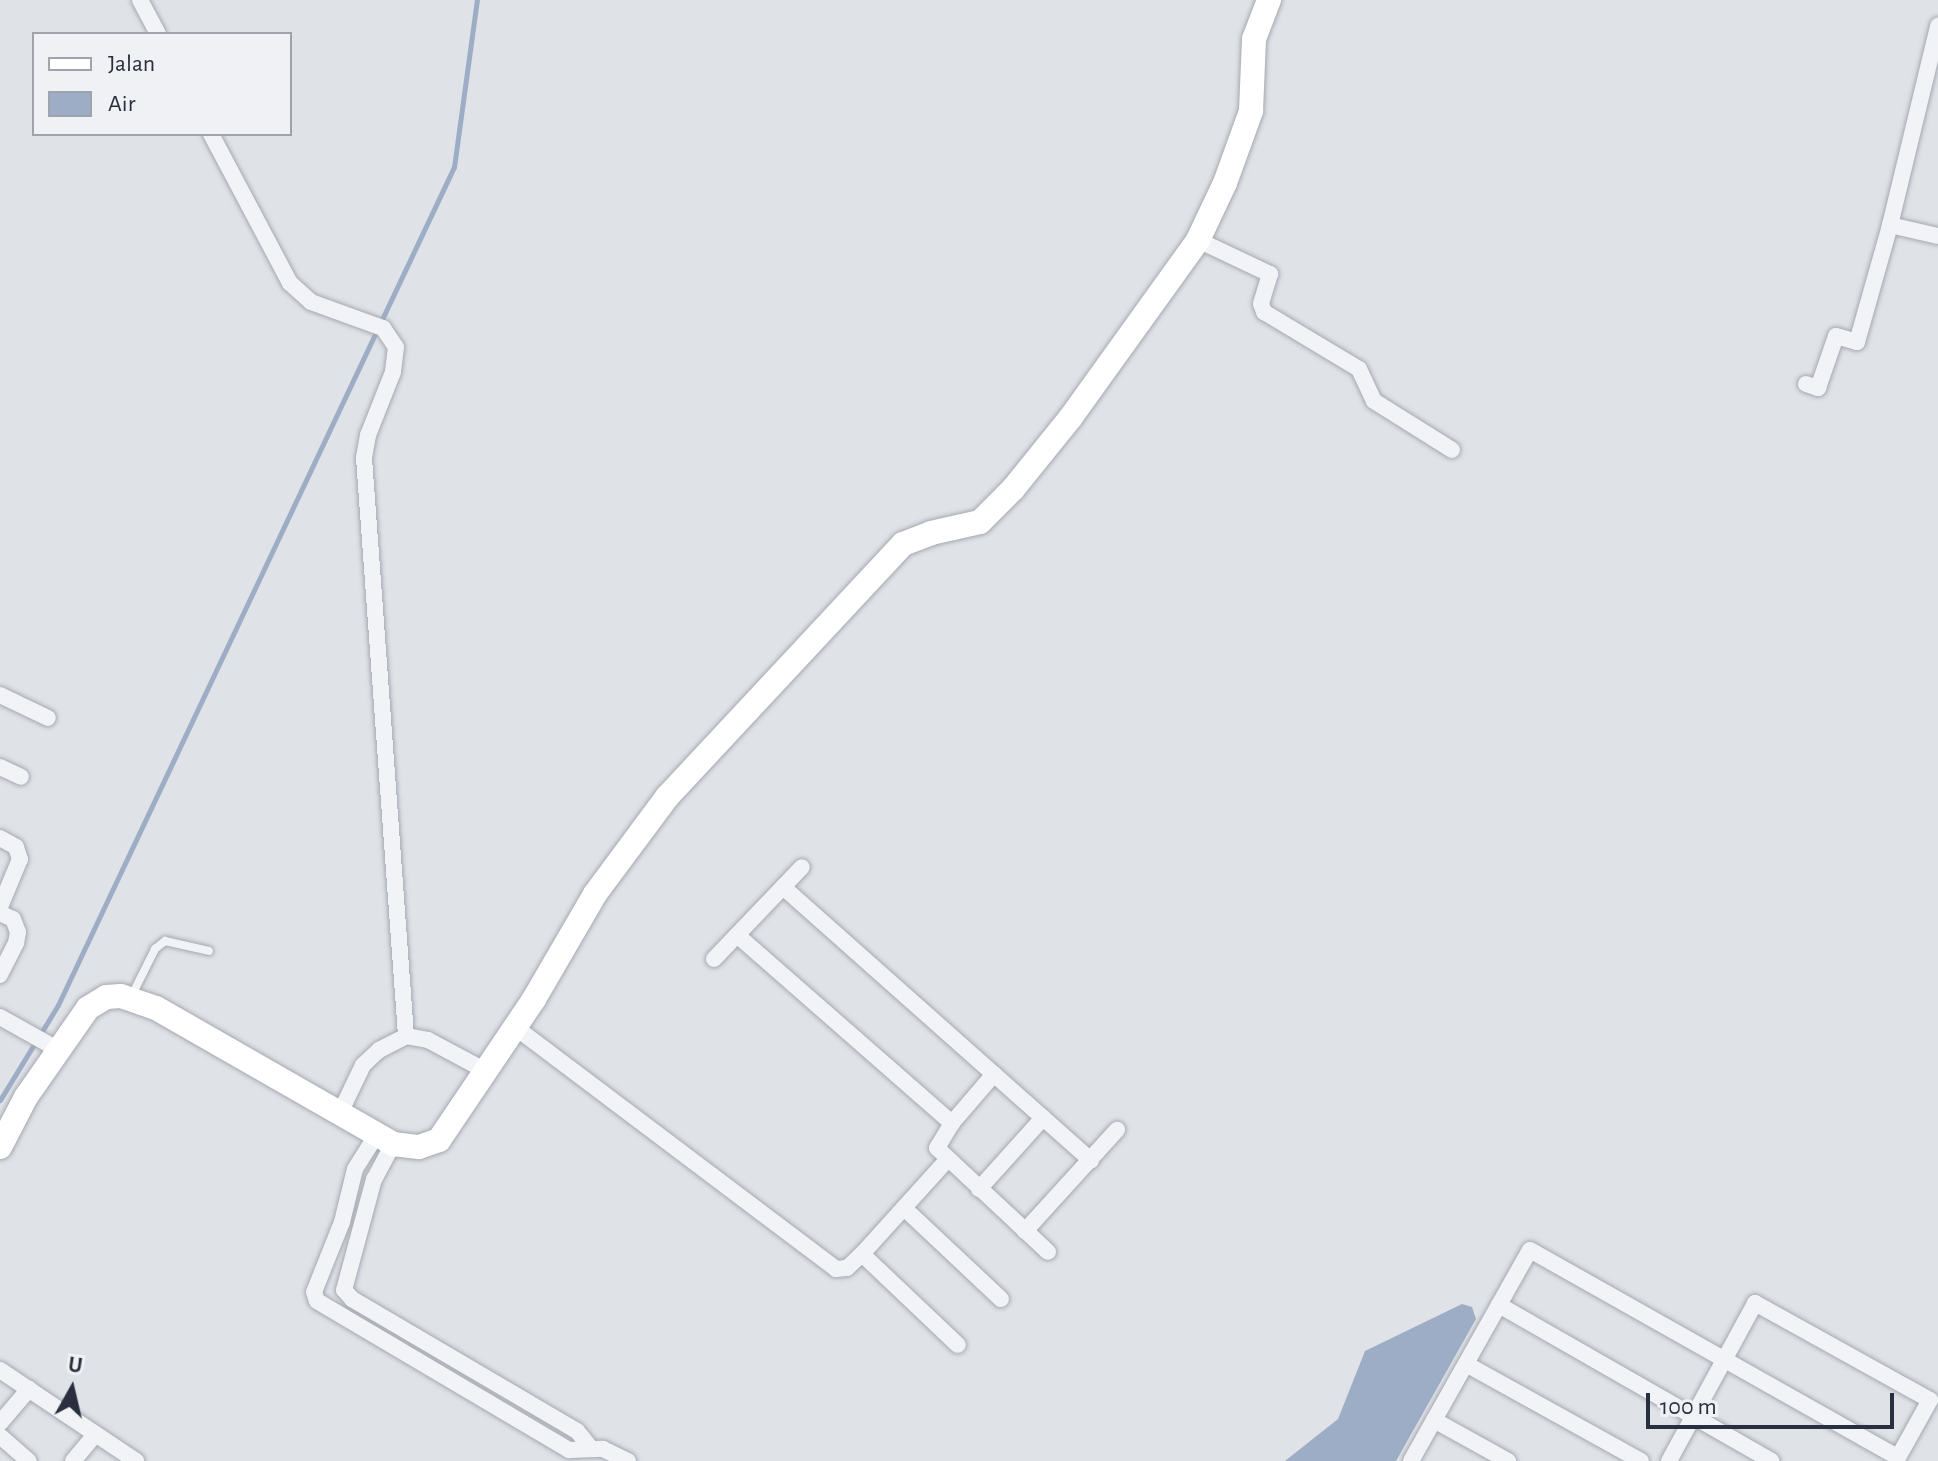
<!DOCTYPE html>
<style>
body{margin:0}
#map{position:relative;width:1938px;height:1461px;overflow:hidden;background:#dfe2e7;font-family:"Alegreya Sans",sans-serif}
div>[style]{position:absolute}
[style*='--x']{left:calc(var(--x)*1px);top:calc(var(--y)*1px);width:calc(var(--w)*1px);rotate:calc(var(--a)*1deg)}
.water>*{inset:0;background:#9dadc5}
.stream>*{height:5px;margin:-2.5px;padding:0 2.5px;transform-origin:2.5px;border-radius:2.5px;background:#9dadc5}
.roads{filter:drop-shadow(0 0 2px #a5a9b1) drop-shadow(0 0 2px #a5a9b1)}
.lane>*{height:8px;margin:-4px;padding:0 4px;transform-origin:4px;border-radius:4px;background:#f2f3f6}
.street>*{height:16px;margin:-8px;padding:0 8px;transform-origin:8px;border-radius:8px;background:#f2f3f6}
.secondary>*{height:24px;margin:-12px;padding:0 12px;transform-origin:12px;border-radius:12px;background:#fff}
span{translate:-50% -50%;white-space:nowrap;text-align:center;line-height:1.15;-webkit-text-stroke:6px #eff1f5;paint-order:stroke}
.legend{position:absolute;left:32px;top:32px;width:260px;height:104px;box-sizing:border-box;background:#eff1f5;border:2px solid #a0a3ac;margin:0;padding:10px 14px;list-style:none;font-size:24px;color:#292f3e}
.legend li{display:flex;align-items:center;gap:16px;height:40px}
.legend b{width:40px;border:2px solid #a0a3ac}
.north{position:absolute;left:32px;top:1349px;width:80px;height:80px;-webkit-text-stroke:6px #eff1f5;paint-order:stroke;rotate:8deg;font-size:22px;font-weight:700;line-height:32px;text-align:center;color:#292f3e}
.north::after{content:'';display:block;margin:auto;width:28px;height:36px;background:#292f3e;clip-path:polygon(50% 0,100% 100%,50% 72%,0 100%)}
.scale{position:absolute;left:1646px;top:1393px;width:248px;height:36px;box-sizing:border-box;border:4px solid #292f3e;border-top:0;padding-left:10px;font-size:24px;line-height:28px;white-space:nowrap;color:#292f3e;-webkit-text-stroke:6px #eff1f5;paint-order:stroke}
</style>
<div id="map">
<div class="water">
<i style="clip-path:polygon(1462px 1304px,1472px 1307px,1476px 1319px,1396px 1461px,1285px 1461px,1338px 1419px,1365px 1351px)"></i>
</div>
<div class="stream">
<i style="--x:0;--y:1100;--w:111;--a:-58.6"></i>
<i style="--x:58;--y:1005;--w:927;--a:-64.71"></i>
<i style="--x:454;--y:167;--w:169;--a:-82.2"></i>
</div>
<div class="roads">
<div class="lane">
<i style="--x:131;--y:997;--w:54;--a:-63.4"></i>
<i style="--x:155;--y:949;--w:13;--a:-39"></i>
<i style="--x:165;--y:941;--w:45;--a:12.8"></i>
</div>
<div class="street">
<i style="--x:140;--y:0;--w:38;--a:62"></i>
<i style="--x:211;--y:134;--w:169;--a:62.1"></i>
<i style="--x:290;--y:283;--w:28;--a:42"></i>
<i style="--x:311;--y:302;--w:77;--a:19.9"></i>
<i style="--x:383;--y:328;--w:23;--a:56"></i>
<i style="--x:396;--y:347;--w:25;--a:97"></i>
<i style="--x:393;--y:372;--w:68;--a:111.6"></i>
<i style="--x:368;--y:435;--w:23;--a:100"></i>
<i style="--x:364;--y:458;--w:580;--a:85.84"></i>
<i style="--x:1890;--y:225;--w:49;--a:12.9"></i>
<i style="--x:1198;--y:240;--w:80;--a:25.3"></i>
<i style="--x:1270;--y:274;--w:31;--a:107"></i>
<i style="--x:1261;--y:304;--w:9;--a:69"></i>
<i style="--x:1264;--y:312;--w:111;--a:31"></i>
<i style="--x:1359;--y:369;--w:35;--a:65"></i>
<i style="--x:1374;--y:401;--w:92;--a:32.1"></i>
<i style="--x:1806;--y:384;--w:13;--a:18"></i>
<i style="--x:1818;--y:388;--w:55;--a:-70.9"></i>
<i style="--x:1836;--y:336;--w:22;--a:16"></i>
<i style="--x:1857;--y:342;--w:122;--a:-74.2"></i>
<i style="--x:1890;--y:225;--w:205;--a:-76.4"></i>
<i style="--x:0;--y:695;--w:53;--a:25.6"></i>
<i style="--x:0;--y:767;--w:23;--a:25"></i>
<i style="--x:0;--y:838;--w:18;--a:29"></i>
<i style="--x:16;--y:847;--w:13;--a:72"></i>
<i style="--x:20;--y:859;--w:52;--a:112.6"></i>
<i style="--x:783;--y:887;--w:412;--a:41.6"></i>
<i style="--x:0;--y:913;--w:14;--a:25"></i>
<i style="--x:13;--y:919;--w:14;--a:69"></i>
<i style="--x:18;--y:932;--w:11;--a:100"></i>
<i style="--x:16;--y:943;--w:36;--a:117"></i>
<i style="--x:737;--y:935;--w:286;--a:41.2"></i>
<i style="--x:714;--y:959;--w:127;--a:-46.3"></i>
<i style="--x:0;--y:1017;--w:68;--a:29.2"></i>
<i style="--x:515;--y:1027;--w:402;--a:37"></i>
<i style="--x:836;--y:1269;--w:11;--a:-5"></i>
<i style="--x:847;--y:1268;--w:21;--a:-43"></i>
<i style="--x:862;--y:1254;--w:127;--a:-47.9"></i>
<i style="--x:994;--y:1074;--w:65;--a:130.6"></i>
<i style="--x:952;--y:1123;--w:29;--a:121"></i>
<i style="--x:937;--y:1148;--w:152;--a:43.1"></i>
<i style="--x:340;--y:1113;--w:53;--a:-64.4"></i>
<i style="--x:363;--y:1065;--w:22;--a:-43"></i>
<i style="--x:379;--y:1050;--w:30;--a:-27"></i>
<i style="--x:406;--y:1036;--w:22;--a:10"></i>
<i style="--x:428;--y:1040;--w:66;--a:28.1"></i>
<i style="--x:377;--y:1134;--w:41;--a:122.2"></i>
<i style="--x:355;--y:1169;--w:55;--a:103.8"></i>
<i style="--x:342;--y:1222;--w:75;--a:111.8"></i>
<i style="--x:314;--y:1292;--w:9;--a:72"></i>
<i style="--x:317;--y:1301;--w:293;--a:30.6"></i>
<i style="--x:569;--y:1450;--w:34;--a:-2"></i>
<i style="--x:603;--y:1449;--w:28;--a:26"></i>
<i style="--x:393;--y:1144;--w:40;--a:118"></i>
<i style="--x:374;--y:1179;--w:115;--a:105.1"></i>
<i style="--x:344;--y:1290;--w:12;--a:48"></i>
<i style="--x:352;--y:1299;--w:261;--a:30.4"></i>
<i style="--x:577;--y:1431;--w:21;--a:51"></i>
<i style="--x:979;--y:1189;--w:96;--a:-48"></i>
<i style="--x:904;--y:1208;--w:133;--a:43.2"></i>
<i style="--x:1025;--y:1231;--w:137;--a:-47.7"></i>
<i style="--x:862;--y:1254;--w:132;--a:43.5"></i>
<i style="--x:1499;--y:1305;--w:314;--a:29.8"></i>
<i style="--x:1466;--y:1364;--w:200;--a:29"></i>
<i style="--x:0;--y:1370;--w:164;--a:33.8"></i>
<i style="--x:1434;--y:1420;--w:85;--a:29"></i>
<i style="--x:0;--y:1423;--w:45;--a:-49.5"></i>
<i style="--x:0;--y:1436;--w:38;--a:41"></i>
<i style="--x:73;--y:1461;--w:35;--a:-50"></i>
<i style="--x:1411;--y:1461;--w:242;--a:-60.6"></i>
<i style="--x:1530;--y:1250;--w:422;--a:29.4"></i>
<i style="--x:1669;--y:1461;--w:180;--a:-61.4"></i>
<i style="--x:1755;--y:1303;--w:200;--a:29"></i>
<i style="--x:1930;--y:1400;--w:70;--a:119.1"></i>
</div>
<div class="secondary">
<i style="--x:0;--y:1147;--w:56;--a:-62.5"></i>
<i style="--x:26;--y:1097;--w:108;--a:-55.1"></i>
<i style="--x:88;--y:1008;--w:21;--a:-31"></i>
<i style="--x:106;--y:997;--w:15;--a:-4"></i>
<i style="--x:121;--y:996;--w:37;--a:19"></i>
<i style="--x:156;--y:1008;--w:273;--a:29.8"></i>
<i style="--x:393;--y:1144;--w:26;--a:7"></i>
<i style="--x:419;--y:1147;--w:21;--a:-19"></i>
<i style="--x:439;--y:1140;--w:170;--a:-56"></i>
<i style="--x:534;--y:999;--w:121;--a:-59.8"></i>
<i style="--x:595;--y:894;--w:121;--a:-53.4"></i>
<i style="--x:667;--y:797;--w:346;--a:-47"></i>
<i style="--x:903;--y:544;--w:30;--a:-21"></i>
<i style="--x:931;--y:533;--w:50;--a:-12.7"></i>
<i style="--x:980;--y:522;--w:47;--a:-45"></i>
<i style="--x:1013;--y:489;--w:92;--a:-51.1"></i>
<i style="--x:1071;--y:417;--w:218;--a:-54.3"></i>
<i style="--x:1198;--y:240;--w:63;--a:-64.7"></i>
<i style="--x:1225;--y:183;--w:77;--a:-70.1"></i>
<i style="--x:1251;--y:111;--w:72;--a:-87.6"></i>
<i style="--x:1254;--y:39;--w:42;--a:-69"></i>
</div>
</div>
<ul class="legend">
<li><b style="height:10px;background:#fff"></b>Jalan</li>
<li><b style="height:22px;background:#9dadc5"></b>Air</li>
</ul>
<div class="north">U</div>
<div class="scale">100 m</div>
</div>
